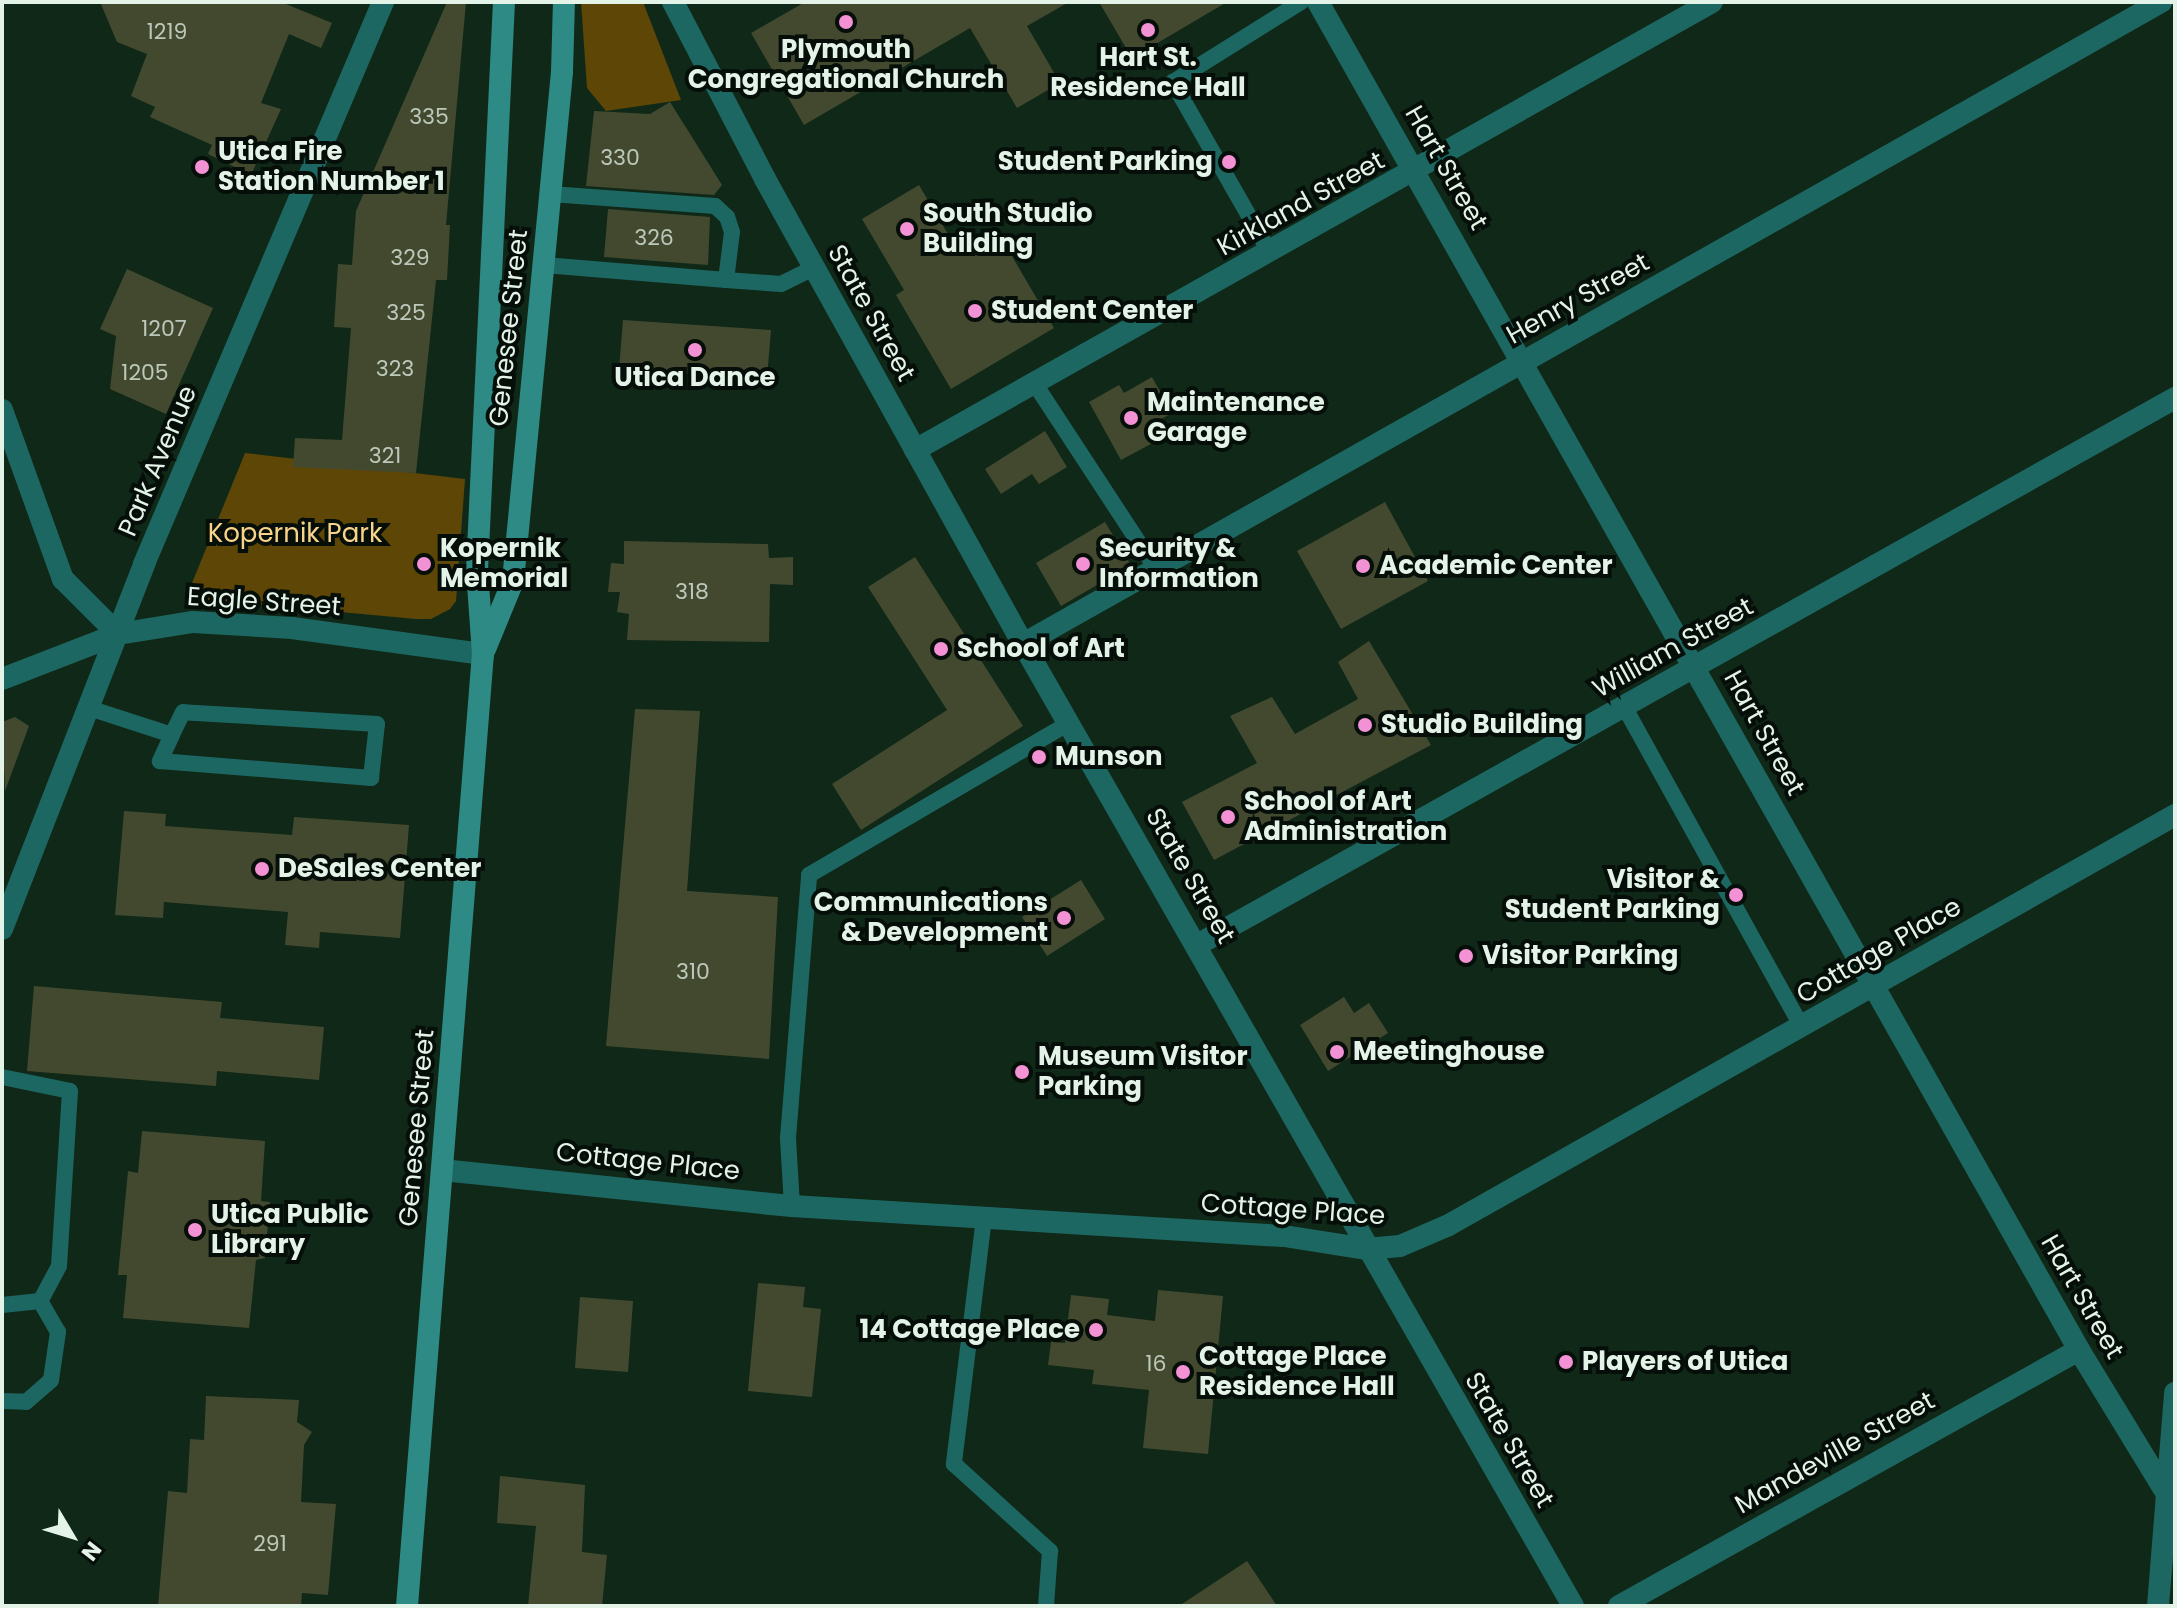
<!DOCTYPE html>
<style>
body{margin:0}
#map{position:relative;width:2177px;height:1608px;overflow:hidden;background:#102818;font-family:Poppins,sans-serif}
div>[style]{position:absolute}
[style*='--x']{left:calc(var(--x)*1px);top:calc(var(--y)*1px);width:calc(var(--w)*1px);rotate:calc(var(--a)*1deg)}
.green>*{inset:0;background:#5e4607}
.building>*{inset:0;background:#43492f}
.service>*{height:16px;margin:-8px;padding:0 8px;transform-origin:8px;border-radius:8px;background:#1d6762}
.minor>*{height:22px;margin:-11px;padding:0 11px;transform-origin:11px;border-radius:11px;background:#1d6762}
.tertiary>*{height:22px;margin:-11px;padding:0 11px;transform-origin:11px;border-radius:11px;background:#1d6762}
.secondary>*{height:22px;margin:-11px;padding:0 11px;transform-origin:11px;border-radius:11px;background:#2e8a84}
.dots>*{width:22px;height:22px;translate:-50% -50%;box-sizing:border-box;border:4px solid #050e08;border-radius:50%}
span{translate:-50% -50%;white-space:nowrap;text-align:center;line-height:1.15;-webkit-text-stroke:8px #050e08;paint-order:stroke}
.number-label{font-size:22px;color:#bcc8ba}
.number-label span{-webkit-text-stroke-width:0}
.poi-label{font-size:26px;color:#e4f3e8;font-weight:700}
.left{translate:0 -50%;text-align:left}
.right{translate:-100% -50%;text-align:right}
.street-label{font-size:26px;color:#e4f3e8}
.park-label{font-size:26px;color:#f8d389}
.frame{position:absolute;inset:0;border:4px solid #e4f3e8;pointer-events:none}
.north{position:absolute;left:32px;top:1496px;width:80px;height:80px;-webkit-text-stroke:6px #050e08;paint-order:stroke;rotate:128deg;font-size:22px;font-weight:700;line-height:32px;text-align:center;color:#e4f3e8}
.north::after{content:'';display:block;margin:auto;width:28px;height:36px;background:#e4f3e8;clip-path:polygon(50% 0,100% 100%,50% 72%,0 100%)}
</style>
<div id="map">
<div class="green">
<i style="clip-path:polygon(581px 2px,643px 2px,681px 100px,606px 111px,587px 88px)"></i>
<i style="clip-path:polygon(245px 453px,465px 479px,456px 601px,450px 609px,431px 619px,416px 619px,191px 598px,190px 588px)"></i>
</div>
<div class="building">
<i style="clip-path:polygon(100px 2px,281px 2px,332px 23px,321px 48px,289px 34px,261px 103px,281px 109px,251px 175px,208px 154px,212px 145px,150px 117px,155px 107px,131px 96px,147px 54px,117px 42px)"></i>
<i style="clip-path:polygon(447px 2px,466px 2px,446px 225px,450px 225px,447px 280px,436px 280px,416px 473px,293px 467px,295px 438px,342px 440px,351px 328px,334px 327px,338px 264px,352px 265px,356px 211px)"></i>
<i style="clip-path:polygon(805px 2px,1069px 2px,1027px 26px,1060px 83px,1017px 108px,970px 28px,804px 125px,751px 33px)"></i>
<i style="clip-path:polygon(1099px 2px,1227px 2px,1132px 58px)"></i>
<i style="clip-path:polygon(670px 102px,722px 185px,714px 195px,586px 186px,594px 111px,650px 114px)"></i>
<i style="clip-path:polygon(919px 185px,961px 256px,999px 234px,1054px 328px,951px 389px,896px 295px,904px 290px,862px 219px)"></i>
<i style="clip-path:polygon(608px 209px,710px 217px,708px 265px,604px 257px)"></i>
<i style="clip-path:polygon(127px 269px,213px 308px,166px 414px,110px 389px,116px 336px,100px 329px)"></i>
<i style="clip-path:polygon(623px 320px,771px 330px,767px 378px,619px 370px)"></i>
<i style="clip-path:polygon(1152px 377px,1172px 413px,1154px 423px,1162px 438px,1121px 460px,1089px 402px,1119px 385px,1124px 393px)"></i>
<i style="clip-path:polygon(1045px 431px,1067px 467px,1039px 484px,1032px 474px,1001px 494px,985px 469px)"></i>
<i style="clip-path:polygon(1385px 502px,1428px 581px,1341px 629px,1297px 551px)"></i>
<i style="clip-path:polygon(1105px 522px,1131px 565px,1061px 606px,1036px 563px)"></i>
<i style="clip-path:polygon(624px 541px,768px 544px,769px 558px,793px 557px,793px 585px,770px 584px,769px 642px,627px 640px,629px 614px,617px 612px,620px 592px,608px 592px,611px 563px,624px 564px)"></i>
<i style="clip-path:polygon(915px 557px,1023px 726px,861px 830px,832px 784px,947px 710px,868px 587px)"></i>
<i style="clip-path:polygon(1369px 641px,1431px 745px,1214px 860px,1182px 802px,1257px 763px,1230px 716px,1272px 697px,1295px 734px,1358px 699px,1338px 662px)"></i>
<i style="clip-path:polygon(635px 709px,700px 711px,687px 891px,778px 897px,769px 1059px,606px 1046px)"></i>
<i style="clip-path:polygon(15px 717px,29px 726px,5px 791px,2px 722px)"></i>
<i style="clip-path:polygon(124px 811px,166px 814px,165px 826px,292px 835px,294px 817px,409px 825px,400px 938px,320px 932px,319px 948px,285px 945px,288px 912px,164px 902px,163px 918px,115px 915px)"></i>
<i style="clip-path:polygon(1081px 880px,1105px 919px,1047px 956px,1022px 917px)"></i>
<i style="clip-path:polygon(34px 986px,222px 1002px,220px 1018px,324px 1027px,319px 1080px,217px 1071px,216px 1086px,27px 1071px)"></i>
<i style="clip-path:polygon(1344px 997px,1354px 1013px,1369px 1003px,1388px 1033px,1328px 1071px,1300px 1025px)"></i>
<i style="clip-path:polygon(142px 1131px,265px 1141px,261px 1201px,270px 1202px,265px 1258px,256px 1260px,249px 1328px,123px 1318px,127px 1275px,118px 1275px,128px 1171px,138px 1173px)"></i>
<i style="clip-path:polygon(758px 1283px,805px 1287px,803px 1307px,821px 1309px,812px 1397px,748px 1391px)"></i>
<i style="clip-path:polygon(1158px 1290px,1223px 1296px,1208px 1454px,1143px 1448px,1149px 1390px,1092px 1384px,1094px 1370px,1048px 1365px,1051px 1342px,1065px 1343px,1071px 1295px,1109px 1299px,1107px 1315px,1155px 1321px)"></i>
<i style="clip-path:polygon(580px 1297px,633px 1301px,628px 1372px,575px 1368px)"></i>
<i style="clip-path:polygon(206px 1396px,299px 1400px,297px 1422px,312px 1432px,304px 1445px,301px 1502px,336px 1504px,328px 1595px,302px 1593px,301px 1606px,158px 1606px,168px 1491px,187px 1493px,190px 1439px,204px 1440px)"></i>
<i style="clip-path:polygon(500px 1476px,585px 1485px,582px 1552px,607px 1555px,602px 1606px,528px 1606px,536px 1526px,497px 1523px)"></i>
<i style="clip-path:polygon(1247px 1561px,1277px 1606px,1179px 1606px)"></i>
</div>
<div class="service">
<i style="--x:1270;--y:253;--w:197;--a:-119.6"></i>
<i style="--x:1173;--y:82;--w:151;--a:-32"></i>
<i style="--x:544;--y:265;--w:183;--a:4.7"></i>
<i style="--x:726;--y:280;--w:48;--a:-82.9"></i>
<i style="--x:732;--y:232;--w:16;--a:-108"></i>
<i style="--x:727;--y:217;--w:16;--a:-137"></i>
<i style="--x:715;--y:206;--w:165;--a:-175.8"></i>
<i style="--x:726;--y:280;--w:55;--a:4.2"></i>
<i style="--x:781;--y:284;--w:37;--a:-26"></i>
<i style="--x:1035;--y:384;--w:221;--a:56.8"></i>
<i style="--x:89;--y:708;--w:87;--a:18"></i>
<i style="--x:172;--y:735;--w:29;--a:115"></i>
<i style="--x:160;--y:761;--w:212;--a:4.6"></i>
<i style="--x:371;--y:778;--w:54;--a:-83.7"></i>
<i style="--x:377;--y:724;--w:194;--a:-176.5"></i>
<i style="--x:183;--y:712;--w:25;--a:116"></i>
<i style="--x:1625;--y:708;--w:365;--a:61"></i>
<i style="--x:2;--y:1077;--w:69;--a:11.6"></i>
<i style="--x:70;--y:1091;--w:175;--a:93.6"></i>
<i style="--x:59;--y:1266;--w:40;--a:118"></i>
<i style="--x:40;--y:1301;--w:38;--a:174"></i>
<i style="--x:792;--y:1206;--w:68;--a:-93.4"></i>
<i style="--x:788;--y:1138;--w:264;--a:-85.4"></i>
<i style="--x:809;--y:875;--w:301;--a:-30.3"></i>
<i style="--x:984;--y:1218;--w:248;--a:97"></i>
<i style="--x:954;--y:1464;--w:130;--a:42.2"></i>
<i style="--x:1050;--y:1551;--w:55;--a:94.2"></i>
<i style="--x:2;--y:1401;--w:24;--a:2"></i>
<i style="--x:26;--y:1402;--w:33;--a:-41"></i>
<i style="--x:51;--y:1380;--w:49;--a:-81.7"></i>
<i style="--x:58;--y:1332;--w:36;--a:-120"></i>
</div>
<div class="minor">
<i style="--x:673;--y:2;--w:199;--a:62.5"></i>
<i style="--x:765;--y:179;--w:532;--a:60.98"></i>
<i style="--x:1023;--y:644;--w:1108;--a:60.24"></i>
<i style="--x:1318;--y:2;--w:1548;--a:60.55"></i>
<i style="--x:2079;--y:1350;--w:163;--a:58.6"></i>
<i style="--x:2;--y:410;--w:180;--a:70.2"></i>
<i style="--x:63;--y:579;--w:78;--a:45"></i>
<i style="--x:915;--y:450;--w:914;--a:-29.34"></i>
<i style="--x:1023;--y:644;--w:1307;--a:-29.43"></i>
<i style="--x:2;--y:679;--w:124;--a:-21.2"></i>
<i style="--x:118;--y:634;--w:76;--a:-9.1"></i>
<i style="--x:193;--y:622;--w:99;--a:3.5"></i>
<i style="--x:292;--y:628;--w:193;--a:7.8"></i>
<i style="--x:1197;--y:945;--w:1121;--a:-29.22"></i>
<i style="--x:442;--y:1170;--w:352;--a:5.9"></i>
<i style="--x:792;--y:1206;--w:493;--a:3.5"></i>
<i style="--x:1284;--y:1236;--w:83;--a:9"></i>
<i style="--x:1366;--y:1249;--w:34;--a:-5"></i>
<i style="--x:1400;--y:1246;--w:51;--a:-23.1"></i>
<i style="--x:1447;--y:1226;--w:836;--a:-29.45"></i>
<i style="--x:1619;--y:1606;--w:526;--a:-29.1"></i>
</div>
<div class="tertiary">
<i style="--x:2;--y:929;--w:392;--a:-68.7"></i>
<i style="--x:144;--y:564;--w:611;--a:-66.96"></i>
<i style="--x:2158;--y:1606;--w:214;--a:-85.4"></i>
</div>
<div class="secondary">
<i style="--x:485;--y:649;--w:74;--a:-67.6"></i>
<i style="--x:513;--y:581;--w:511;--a:-84.5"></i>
<i style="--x:562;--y:72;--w:70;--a:-88.4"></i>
<i style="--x:407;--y:1606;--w:955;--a:-85.44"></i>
<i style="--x:483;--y:654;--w:84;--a:-94.1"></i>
<i style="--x:477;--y:570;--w:569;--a:-87.28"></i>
</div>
<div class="dots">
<i style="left:846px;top:22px;background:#f391d5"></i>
<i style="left:1148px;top:30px;background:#f391d5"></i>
<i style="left:1229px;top:162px;background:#f391d5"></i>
<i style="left:202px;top:167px;background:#f391d5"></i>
<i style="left:907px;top:229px;background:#f391d5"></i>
<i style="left:975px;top:311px;background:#f391d5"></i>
<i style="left:695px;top:350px;background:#f391d5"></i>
<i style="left:1131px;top:418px;background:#f391d5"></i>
<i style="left:424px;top:564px;background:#f391d5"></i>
<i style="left:1083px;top:564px;background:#f391d5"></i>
<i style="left:1363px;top:566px;background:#f391d5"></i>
<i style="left:941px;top:649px;background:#f391d5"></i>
<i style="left:1365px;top:725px;background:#f391d5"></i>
<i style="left:1039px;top:757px;background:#f391d5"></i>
<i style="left:1228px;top:817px;background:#f391d5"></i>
<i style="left:262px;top:869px;background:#f391d5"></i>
<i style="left:1736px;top:895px;background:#f391d5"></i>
<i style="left:1064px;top:918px;background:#f391d5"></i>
<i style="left:1466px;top:956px;background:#f391d5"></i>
<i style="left:1337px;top:1052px;background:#f391d5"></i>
<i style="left:1022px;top:1072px;background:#f391d5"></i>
<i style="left:195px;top:1230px;background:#f391d5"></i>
<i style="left:1096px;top:1330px;background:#f391d5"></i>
<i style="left:1566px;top:1362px;background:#f391d5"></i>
<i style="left:1183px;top:1372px;background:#f391d5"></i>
</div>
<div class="number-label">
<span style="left:167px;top:32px">1219</span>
<span style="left:429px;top:117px">335</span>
<span style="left:620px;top:158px">330</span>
<span style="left:654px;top:238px">326</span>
<span style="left:410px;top:258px">329</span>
<span style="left:406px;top:313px">325</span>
<span style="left:164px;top:329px">1207</span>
<span style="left:395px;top:369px">323</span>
<span style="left:145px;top:373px">1205</span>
<span style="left:385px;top:456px">321</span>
<span style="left:692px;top:592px">318</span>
<span style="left:693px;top:972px">310</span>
<span style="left:1156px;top:1364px">16</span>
<span style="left:270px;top:1544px">291</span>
</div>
<div class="poi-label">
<span style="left:846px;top:65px">Plymouth<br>Congregational Church</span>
<span style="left:1148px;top:73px">Hart St.<br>Residence Hall</span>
<span class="left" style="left:218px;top:167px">Utica Fire<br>Station Number 1</span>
<span class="right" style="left:1213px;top:162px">Student Parking</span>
<span class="left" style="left:923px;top:229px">South Studio<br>Building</span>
<span class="left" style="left:991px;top:311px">Student Center</span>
<span style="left:695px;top:378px">Utica Dance</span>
<span class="left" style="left:1147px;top:418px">Maintenance<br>Garage</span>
<span class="left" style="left:440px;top:564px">Kopernik<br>Memorial</span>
<span class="left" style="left:1099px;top:564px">Security &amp;<br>Information</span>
<span class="left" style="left:1379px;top:566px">Academic Center</span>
<span class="left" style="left:957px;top:649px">School of Art</span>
<span class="left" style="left:1381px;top:725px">Studio Building</span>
<span class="left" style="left:1055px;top:757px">Munson</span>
<span class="left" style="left:1244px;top:817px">School of Art<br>Administration</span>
<span class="left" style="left:278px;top:869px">DeSales Center</span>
<span class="right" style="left:1720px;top:895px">Visitor &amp;<br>Student Parking</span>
<span class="right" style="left:1048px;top:918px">Communications<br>&amp; Development</span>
<span class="left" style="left:1482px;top:956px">Visitor Parking</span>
<span class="left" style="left:1353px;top:1052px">Meetinghouse</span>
<span class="left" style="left:1038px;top:1072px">Museum Visitor<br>Parking</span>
<span class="left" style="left:211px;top:1230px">Utica Public<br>Library</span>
<span class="right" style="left:1080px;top:1330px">14 Cottage Place</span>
<span class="left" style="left:1199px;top:1372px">Cottage Place<br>Residence Hall</span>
<span class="left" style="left:1582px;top:1362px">Players of Utica</span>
</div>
<div class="street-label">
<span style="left:1446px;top:168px;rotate:60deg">Hart Street</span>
<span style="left:1301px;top:204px;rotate:-29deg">Kirkland Street</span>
<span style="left:1578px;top:299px;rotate:-29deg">Henry Street</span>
<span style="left:871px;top:313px;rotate:61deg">State Street</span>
<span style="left:509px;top:328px;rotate:-84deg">Genesee Street</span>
<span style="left:158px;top:461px;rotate:-67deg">Park Avenue</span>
<span style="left:264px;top:602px;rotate:4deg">Eagle Street</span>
<span style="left:1673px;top:648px;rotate:-29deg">William Street</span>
<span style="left:1764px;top:733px;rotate:61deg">Hart Street</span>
<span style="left:1190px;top:876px;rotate:60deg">State Street</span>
<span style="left:1879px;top:951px;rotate:-30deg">Cottage Place</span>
<span style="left:417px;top:1128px;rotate:-85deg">Genesee Street</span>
<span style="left:648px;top:1162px;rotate:6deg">Cottage Place</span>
<span style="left:1293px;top:1210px;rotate:4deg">Cottage Place</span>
<span style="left:2082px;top:1297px;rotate:60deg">Hart Street</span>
<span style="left:1509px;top:1440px;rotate:60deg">State Street</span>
<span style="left:1835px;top:1453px;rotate:-29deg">Mandeville Street</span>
</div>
<div class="park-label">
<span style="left:295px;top:534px">Kopernik Park</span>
</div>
<div class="frame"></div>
<div class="north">N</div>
</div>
